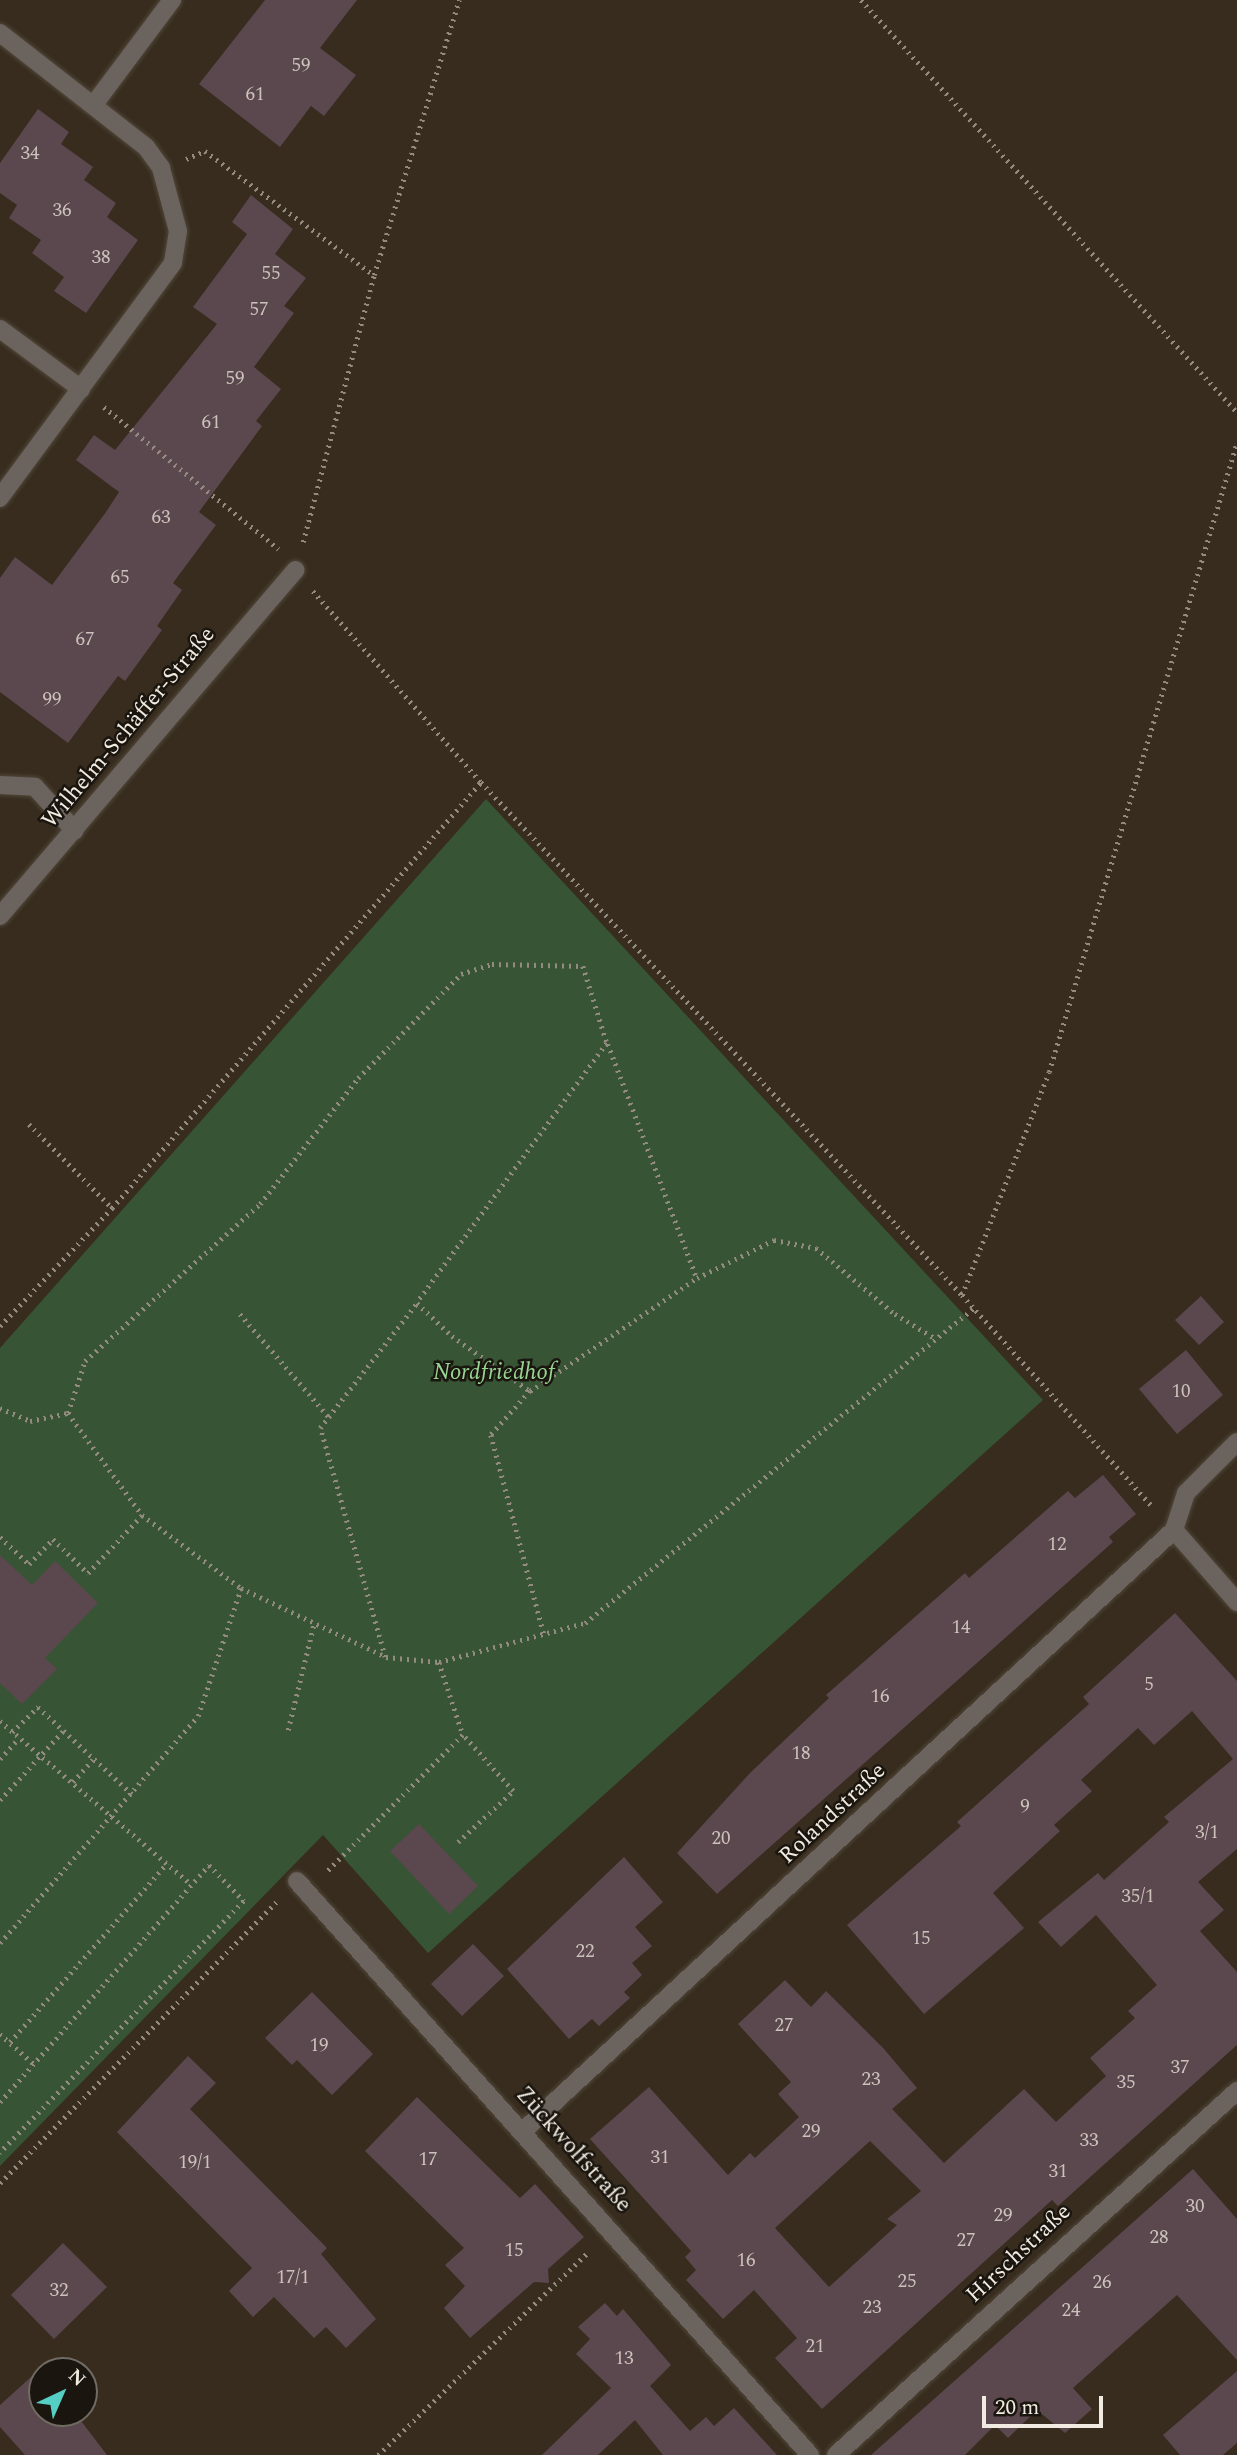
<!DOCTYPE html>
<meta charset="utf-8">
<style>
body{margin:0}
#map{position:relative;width:1237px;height:2455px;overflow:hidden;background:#372c1e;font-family:Spectral,serif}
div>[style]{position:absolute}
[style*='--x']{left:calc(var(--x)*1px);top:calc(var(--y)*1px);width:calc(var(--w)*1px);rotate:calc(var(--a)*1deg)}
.green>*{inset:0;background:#375435}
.building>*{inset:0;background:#5b474e}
.path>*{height:4.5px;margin-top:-2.25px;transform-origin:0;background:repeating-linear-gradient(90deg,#938b7f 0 2px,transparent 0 7px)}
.roads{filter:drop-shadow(0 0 2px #514739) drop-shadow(0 0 2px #514739)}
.minor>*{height:18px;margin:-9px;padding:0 9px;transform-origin:9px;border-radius:9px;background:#6b645e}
span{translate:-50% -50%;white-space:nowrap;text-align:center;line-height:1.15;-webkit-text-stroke:5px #1a160f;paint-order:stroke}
.number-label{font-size:19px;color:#ccc2bc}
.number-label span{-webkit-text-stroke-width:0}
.street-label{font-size:23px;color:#f1ebe1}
.park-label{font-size:23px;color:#98d593;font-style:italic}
.north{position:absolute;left:28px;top:2357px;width:70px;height:70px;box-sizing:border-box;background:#1a160f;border:2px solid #706b63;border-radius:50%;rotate:44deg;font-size:19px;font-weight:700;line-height:28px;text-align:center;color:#f1ebe1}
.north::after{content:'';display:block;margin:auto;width:24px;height:32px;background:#55cec4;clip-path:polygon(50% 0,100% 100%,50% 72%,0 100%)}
.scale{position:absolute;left:982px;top:2396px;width:121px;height:32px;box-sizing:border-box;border:4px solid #f1ebe1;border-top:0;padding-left:9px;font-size:21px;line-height:24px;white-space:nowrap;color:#f1ebe1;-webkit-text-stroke:5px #1a160f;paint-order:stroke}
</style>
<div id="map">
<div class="green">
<i style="clip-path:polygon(486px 799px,1043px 1400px,428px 1953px,323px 1835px,0 2166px,0 1348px)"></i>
</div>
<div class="building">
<i style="clip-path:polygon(265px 0,357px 0,320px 48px,356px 75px,324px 116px,311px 106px,280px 147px,199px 84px)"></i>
<i style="clip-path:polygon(38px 109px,69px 132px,61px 144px,93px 167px,84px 180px,116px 203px,107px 217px,138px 240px,86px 313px,54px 291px,64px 277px,32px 253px,41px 240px,9px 218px,17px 205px,0 193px,0 163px)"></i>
<i style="clip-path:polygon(251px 195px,293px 229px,275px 254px,306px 278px,284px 306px,294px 313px,254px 367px,281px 389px,256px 421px,262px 426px,199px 512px,216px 525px,173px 583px,182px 590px,157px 626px,162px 630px,125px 681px,118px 676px,68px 743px,0 692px,0 578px,15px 557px,52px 585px,106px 512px,119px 492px,76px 460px,94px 435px,115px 450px,217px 324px,193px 307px,247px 234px,232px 222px)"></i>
<i style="clip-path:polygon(1201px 1296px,1224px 1322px,1199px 1345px,1175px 1320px)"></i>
<i style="clip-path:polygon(1186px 1350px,1223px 1395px,1177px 1434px,1139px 1389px)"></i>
<i style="clip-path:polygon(1103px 1475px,1136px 1514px,1109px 1537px,1113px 1542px,717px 1894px,677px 1853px,750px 1773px,829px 1698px,826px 1695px,965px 1573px,969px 1578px,1068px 1491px,1075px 1498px)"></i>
<i style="clip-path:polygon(0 1555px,32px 1585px,55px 1561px,98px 1603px,45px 1658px,57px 1669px,22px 1704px,0 1683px)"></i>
<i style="clip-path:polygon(evenodd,1175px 1613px,1237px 1681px,1237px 1849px,1198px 1882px,1224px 1910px,1200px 1931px,1237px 1972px,1237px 2045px,1058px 2206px,1052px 2200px,822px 2409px,775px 2358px,797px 2338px,754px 2290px,723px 2319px,686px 2280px,696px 2270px,685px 2257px,691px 2251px,590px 2139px,649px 2087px,728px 2175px,750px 2153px,755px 2158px,799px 2117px,778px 2094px,791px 2082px,738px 2024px,785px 1980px,811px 2007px,826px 1991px,884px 2049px,917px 2088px,892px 2109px,944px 2163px,1024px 2089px,1056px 2122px,1106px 2076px,1090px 2058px,1135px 2018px,1128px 2011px,1157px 1985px,1096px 1915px,1061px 1947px,1038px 1922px,1098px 1873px,1104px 1880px,1169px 1822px,1164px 1817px,1233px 1759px,1192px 1711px,1154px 1745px,1138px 1728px,1081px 1780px,1092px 1791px,1054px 1825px,1060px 1831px,993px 1893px,1024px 1928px,924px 2014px,847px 1925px,961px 1826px,957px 1822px,1089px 1704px,1083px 1697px,1175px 1613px,870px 2141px,921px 2191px,887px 2219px,897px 2225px,829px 2287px,775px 2228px,870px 2141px)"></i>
<i style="clip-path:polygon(419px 1824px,478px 1886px,449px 1914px,390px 1851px)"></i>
<i style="clip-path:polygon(624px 1857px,663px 1902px,635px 1927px,652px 1946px,632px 1963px,642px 1975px,624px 1992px,630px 1998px,599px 2026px,592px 2019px,569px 2039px,507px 1969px)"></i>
<i style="clip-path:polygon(473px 1944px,504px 1976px,462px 2016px,431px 1984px)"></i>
<i style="clip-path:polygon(312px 1992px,373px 2054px,332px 2095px,297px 2060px,292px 2065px,265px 2038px)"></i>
<i style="clip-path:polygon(188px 2056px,216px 2083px,190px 2109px,327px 2248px,321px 2254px,376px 2319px,346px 2348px,326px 2327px,314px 2338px,274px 2297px,253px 2317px,229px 2291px,252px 2268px,117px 2132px)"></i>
<i style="clip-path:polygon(417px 2097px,520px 2198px,535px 2184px,584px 2237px,548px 2269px,549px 2283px,534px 2282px,470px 2338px,444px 2308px,465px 2286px,445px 2265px,464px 2248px,365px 2151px)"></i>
<i style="clip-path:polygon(1193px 2169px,1237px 2219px,1237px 2360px,1177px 2295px,1073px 2388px,1092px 2409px,1065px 2433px,1037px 2410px,1008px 2438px,995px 2425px,965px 2455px,871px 2455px)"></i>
<i style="clip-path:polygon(63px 2243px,107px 2287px,54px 2339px,11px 2295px)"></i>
<i style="clip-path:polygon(605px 2303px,617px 2316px,623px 2309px,671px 2365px,650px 2386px,690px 2431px,706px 2417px,714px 2426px,734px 2408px,777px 2455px,663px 2455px,635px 2420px,598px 2455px,542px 2455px,611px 2388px,576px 2354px,590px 2339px,578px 2327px)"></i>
<i style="clip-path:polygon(42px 2367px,42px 2413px,75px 2413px,107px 2455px,25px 2455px,0 2427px,0 2405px)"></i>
<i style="clip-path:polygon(1237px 2371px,1237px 2443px,1223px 2455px,1180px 2455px,1163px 2435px)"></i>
</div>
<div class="path">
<i style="--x:861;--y:0;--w:558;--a:47.62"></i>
<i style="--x:186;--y:159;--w:21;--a:-23"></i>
<i style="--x:205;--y:151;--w:210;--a:36.3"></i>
<i style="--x:104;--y:407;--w:225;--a:39.1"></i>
<i style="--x:303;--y:542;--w:276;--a:-75.1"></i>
<i style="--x:374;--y:275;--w:288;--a:-72.8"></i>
<i style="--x:313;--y:591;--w:254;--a:48.7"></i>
<i style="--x:481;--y:782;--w:703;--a:46.84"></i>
<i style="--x:962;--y:1295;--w:283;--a:48"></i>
<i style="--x:608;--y:1044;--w:250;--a:69.2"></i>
<i style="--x:29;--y:1124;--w:118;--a:45.3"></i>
<i style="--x:962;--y:1295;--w:239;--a:-68.7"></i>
<i style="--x:1049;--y:1072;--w:657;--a:-73.38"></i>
<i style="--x:240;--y:1314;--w:136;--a:49.2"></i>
<i style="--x:0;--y:1326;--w:163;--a:-46.5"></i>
<i style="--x:112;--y:1208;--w:564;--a:-49.1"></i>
<i style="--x:530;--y:1391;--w:59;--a:131.6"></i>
<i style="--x:491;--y:1435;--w:206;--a:75.1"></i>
<i style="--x:0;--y:1408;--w:33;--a:23"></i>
<i style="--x:30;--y:1421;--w:39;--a:-12"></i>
<i style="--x:68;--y:1413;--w:126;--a:54"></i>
<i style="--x:142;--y:1515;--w:123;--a:36.4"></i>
<i style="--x:241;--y:1588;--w:161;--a:25.4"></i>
<i style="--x:386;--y:1657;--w:53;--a:5.4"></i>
<i style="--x:439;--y:1662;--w:77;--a:71.8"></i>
<i style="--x:463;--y:1735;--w:192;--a:134.8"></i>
<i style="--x:68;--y:1413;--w:55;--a:-71.9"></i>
<i style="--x:85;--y:1361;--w:235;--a:-41.9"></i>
<i style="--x:260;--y:1204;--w:160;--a:-52.1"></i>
<i style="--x:358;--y:1078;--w:146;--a:-45.3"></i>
<i style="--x:461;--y:974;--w:33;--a:-18"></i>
<i style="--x:492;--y:964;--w:91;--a:1.3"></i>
<i style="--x:583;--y:966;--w:81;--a:72.7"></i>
<i style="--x:607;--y:1043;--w:322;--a:126.2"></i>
<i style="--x:417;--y:1303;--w:48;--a:43.3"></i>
<i style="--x:452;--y:1336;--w:95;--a:35.2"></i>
<i style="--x:530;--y:1391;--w:202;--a:-34.1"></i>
<i style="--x:697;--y:1278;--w:86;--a:-26.3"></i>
<i style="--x:774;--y:1240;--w:43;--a:10.8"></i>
<i style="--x:816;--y:1248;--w:103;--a:39.9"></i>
<i style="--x:895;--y:1314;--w:48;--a:31.4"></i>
<i style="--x:0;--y:1537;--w:40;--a:43"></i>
<i style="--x:29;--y:1564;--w:35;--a:-46"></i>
<i style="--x:53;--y:1539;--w:49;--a:44.2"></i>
<i style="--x:88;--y:1573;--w:79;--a:-47"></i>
<i style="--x:385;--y:1657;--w:238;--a:-105.8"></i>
<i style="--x:320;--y:1428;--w:158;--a:-52.2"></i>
<i style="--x:439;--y:1662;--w:151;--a:-15"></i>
<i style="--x:585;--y:1623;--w:501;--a:-39"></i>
<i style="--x:0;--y:1721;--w:250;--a:40.5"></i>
<i style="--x:288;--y:1730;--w:110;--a:-76.3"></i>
<i style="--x:12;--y:1732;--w:36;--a:-44"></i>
<i style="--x:38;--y:1707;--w:128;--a:42.8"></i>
<i style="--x:0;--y:1759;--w:28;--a:-48"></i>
<i style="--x:73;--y:1782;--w:30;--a:-49"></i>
<i style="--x:0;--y:1800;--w:93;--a:-47.6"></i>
<i style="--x:458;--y:1842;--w:75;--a:-42.8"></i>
<i style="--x:513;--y:1791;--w:75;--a:-131.8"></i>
<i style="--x:0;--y:1943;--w:301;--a:-48.9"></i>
<i style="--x:198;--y:1716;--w:135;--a:-71.4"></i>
<i style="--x:0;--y:2034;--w:47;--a:41.5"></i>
<i style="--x:10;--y:2042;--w:238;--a:-48.7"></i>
<i style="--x:0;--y:2102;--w:316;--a:-48.6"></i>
<i style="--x:209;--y:1865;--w:50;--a:45.8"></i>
<i style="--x:244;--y:1901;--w:351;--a:134.1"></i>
<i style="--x:0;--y:2183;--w:394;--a:-45.5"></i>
<i style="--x:378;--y:2455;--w:292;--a:-44"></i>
</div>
<div class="roads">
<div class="minor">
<i style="--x:0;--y:33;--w:185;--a:38"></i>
<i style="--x:146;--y:147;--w:26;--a:54"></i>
<i style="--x:161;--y:168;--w:65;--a:74.9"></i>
<i style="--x:178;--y:231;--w:32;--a:99"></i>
<i style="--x:173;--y:263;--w:292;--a:126.4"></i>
<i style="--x:95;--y:103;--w:129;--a:-53.2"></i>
<i style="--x:0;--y:329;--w:101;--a:36.5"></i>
<i style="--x:0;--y:785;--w:35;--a:3"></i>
<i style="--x:35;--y:787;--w:59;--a:47.7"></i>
<i style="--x:0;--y:916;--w:455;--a:-49.5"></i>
<i style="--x:1174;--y:1530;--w:39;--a:-72"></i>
<i style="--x:1186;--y:1493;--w:72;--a:-45"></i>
<i style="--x:297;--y:1881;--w:770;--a:48.21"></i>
<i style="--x:523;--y:2131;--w:886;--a:-42.71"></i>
<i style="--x:1174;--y:1530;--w:96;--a:48.8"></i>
<i style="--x:836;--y:2455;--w:542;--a:-42.23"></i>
</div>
</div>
<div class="number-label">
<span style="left:301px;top:66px">59</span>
<span style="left:255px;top:95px">61</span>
<span style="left:30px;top:154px">34</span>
<span style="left:62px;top:211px">36</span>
<span style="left:101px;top:258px">38</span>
<span style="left:271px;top:274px">55</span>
<span style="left:259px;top:310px">57</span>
<span style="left:235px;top:379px">59</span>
<span style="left:211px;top:423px">61</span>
<span style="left:161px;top:518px">63</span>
<span style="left:120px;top:578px">65</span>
<span style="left:85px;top:640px">67</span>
<span style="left:52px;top:700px">99</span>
<span style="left:1181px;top:1392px">10</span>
<span style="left:1057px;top:1545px">12</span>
<span style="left:961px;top:1628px">14</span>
<span style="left:1149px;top:1685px">5</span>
<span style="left:880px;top:1697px">16</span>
<span style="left:801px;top:1754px">18</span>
<span style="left:1025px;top:1807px">9</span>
<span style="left:1207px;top:1833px">3/1</span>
<span style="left:721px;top:1839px">20</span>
<span style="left:1138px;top:1897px">35/1</span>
<span style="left:921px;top:1939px">15</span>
<span style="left:585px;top:1952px">22</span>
<span style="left:784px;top:2026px">27</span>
<span style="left:319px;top:2046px">19</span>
<span style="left:1180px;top:2068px">37</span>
<span style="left:871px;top:2080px">23</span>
<span style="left:1126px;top:2083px">35</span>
<span style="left:811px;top:2132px">29</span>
<span style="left:1089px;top:2141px">33</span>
<span style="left:660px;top:2158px">31</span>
<span style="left:428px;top:2160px">17</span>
<span style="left:195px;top:2163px">19/1</span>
<span style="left:1058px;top:2172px">31</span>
<span style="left:1195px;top:2207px">30</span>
<span style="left:1003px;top:2216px">29</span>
<span style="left:1159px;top:2238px">28</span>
<span style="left:966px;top:2241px">27</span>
<span style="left:514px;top:2251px">15</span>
<span style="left:746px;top:2261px">16</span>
<span style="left:293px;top:2278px">17/1</span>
<span style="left:907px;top:2282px">25</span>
<span style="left:1102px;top:2283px">26</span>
<span style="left:59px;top:2291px">32</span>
<span style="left:872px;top:2308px">23</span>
<span style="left:1071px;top:2311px">24</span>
<span style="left:815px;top:2347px">21</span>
<span style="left:624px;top:2359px">13</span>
</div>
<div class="street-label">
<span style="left:129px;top:728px;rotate:-50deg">Wilhelm-Schäffer-Straße</span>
<span style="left:833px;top:1814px;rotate:-43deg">Rolandstraße</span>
<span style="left:573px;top:2150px;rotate:48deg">Zückwolfstraße</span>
<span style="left:1019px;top:2254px;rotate:-43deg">Hirschstraße</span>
</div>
<div class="park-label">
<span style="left:494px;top:1373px">Nordfriedhof</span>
</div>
<div class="north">N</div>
<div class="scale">20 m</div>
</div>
